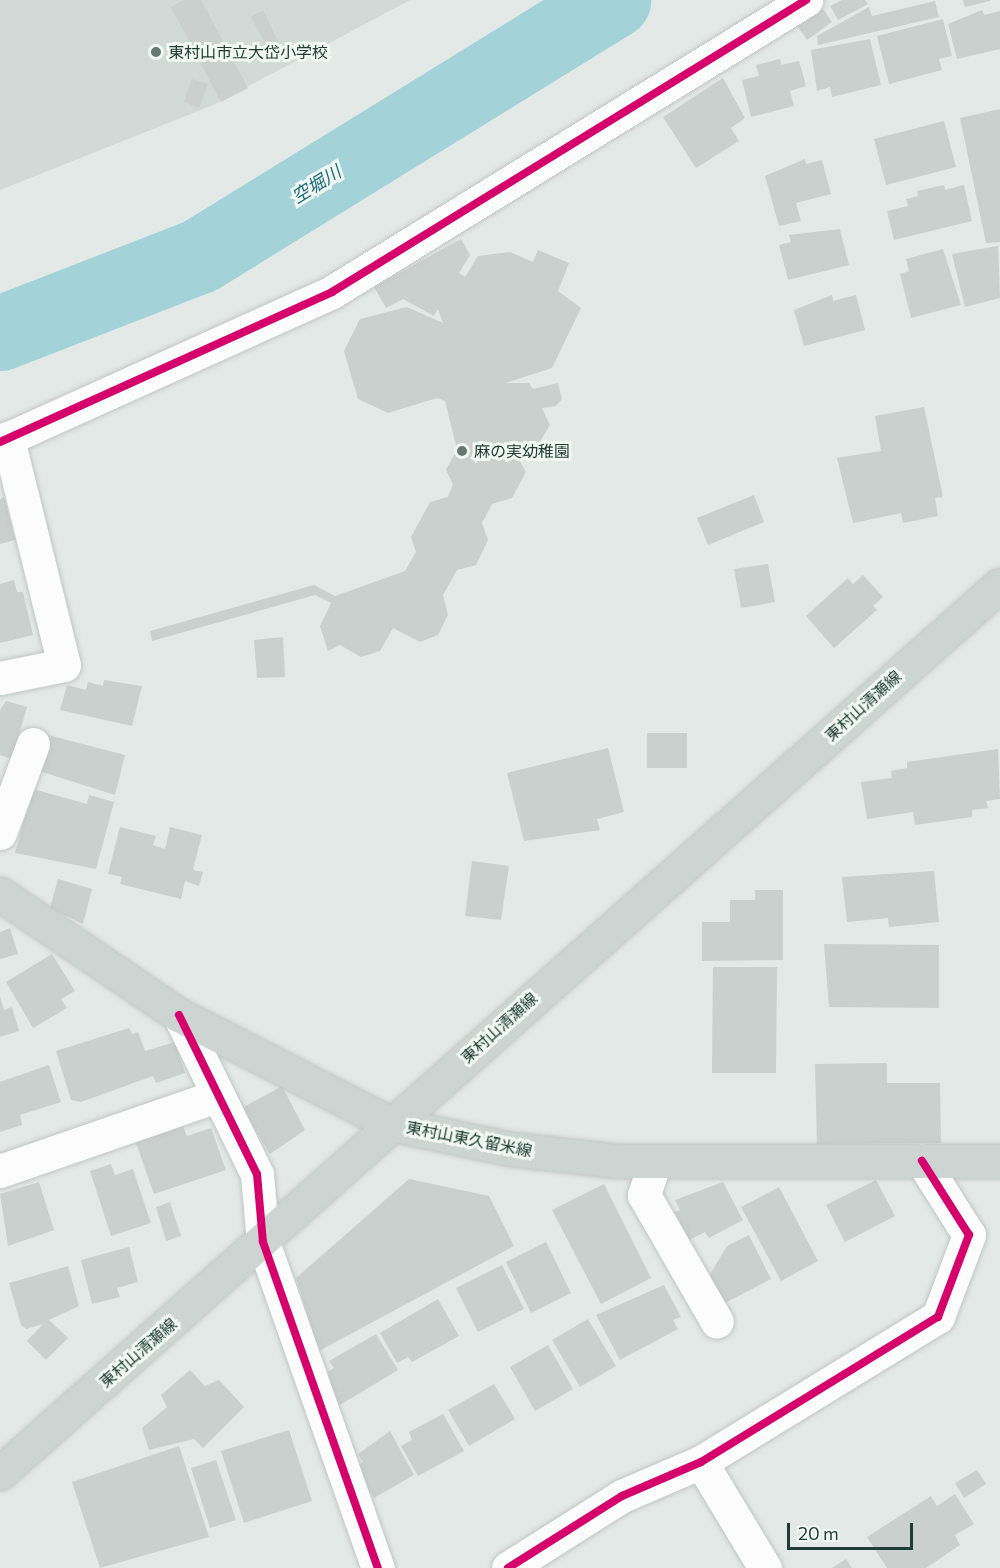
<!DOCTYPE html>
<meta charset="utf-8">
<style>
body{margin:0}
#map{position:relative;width:1000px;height:1568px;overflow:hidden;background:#e3e9e6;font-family:Commissioner,"Noto Sans JP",sans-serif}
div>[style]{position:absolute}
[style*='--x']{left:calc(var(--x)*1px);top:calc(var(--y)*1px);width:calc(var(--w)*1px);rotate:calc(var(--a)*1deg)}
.built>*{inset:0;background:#d1dad6}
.river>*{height:75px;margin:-37.5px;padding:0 37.5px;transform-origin:37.5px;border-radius:37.5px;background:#a3d2d8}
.building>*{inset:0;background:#cad0cd}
.roads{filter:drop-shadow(0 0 2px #c0c6c3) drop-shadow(0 0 2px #c0c6c3)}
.minor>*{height:33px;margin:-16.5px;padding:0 16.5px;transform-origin:16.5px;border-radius:16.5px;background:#fbfcfb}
.major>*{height:33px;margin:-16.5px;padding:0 16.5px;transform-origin:16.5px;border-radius:16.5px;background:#cdd5d2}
.cycleway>*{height:8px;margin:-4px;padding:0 4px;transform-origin:4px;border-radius:4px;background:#d6006c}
.dots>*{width:16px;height:16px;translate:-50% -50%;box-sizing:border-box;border:3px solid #f1f8f4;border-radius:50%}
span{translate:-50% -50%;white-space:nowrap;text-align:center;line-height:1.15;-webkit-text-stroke:6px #f1f8f4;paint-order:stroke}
.poi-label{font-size:16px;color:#213c34}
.left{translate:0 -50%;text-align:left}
.street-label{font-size:16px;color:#213c34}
.water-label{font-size:18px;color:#1a6b79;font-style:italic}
.scale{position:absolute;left:787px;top:1523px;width:126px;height:27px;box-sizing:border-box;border:3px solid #213c34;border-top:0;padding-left:8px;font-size:18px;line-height:21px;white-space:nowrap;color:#213c34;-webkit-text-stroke:4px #f1f8f4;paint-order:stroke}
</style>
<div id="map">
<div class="built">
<i style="clip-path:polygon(0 0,410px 0,213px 105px,0 190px)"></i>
</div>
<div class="river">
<i style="--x:0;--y:333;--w:213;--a:-21.2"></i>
<i style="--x:199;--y:256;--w:487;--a:-31.7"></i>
</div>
<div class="building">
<i style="clip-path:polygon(184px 0,201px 0,248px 88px,221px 102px,171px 7px)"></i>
<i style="clip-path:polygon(842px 0,865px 0,868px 4px,838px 20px,830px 6px)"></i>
<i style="clip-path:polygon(963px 0,990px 0,990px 1px,965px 7px)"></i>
<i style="clip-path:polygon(935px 1px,939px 17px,818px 45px,817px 36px,869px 7px,872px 16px)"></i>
<i style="clip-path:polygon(823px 9px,832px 22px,807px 40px,798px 27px)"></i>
<i style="clip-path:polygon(263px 10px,281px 47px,270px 52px,251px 17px)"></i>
<i style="clip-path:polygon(982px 10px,984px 15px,1000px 11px,1000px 49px,957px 59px,948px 24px)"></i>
<i style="clip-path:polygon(943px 19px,952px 56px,939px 59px,942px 70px,889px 84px,877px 36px)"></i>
<i style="clip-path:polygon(870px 39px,881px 85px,832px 97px,830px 87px,817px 91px,811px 50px)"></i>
<i style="clip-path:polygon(780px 59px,781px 65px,799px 61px,806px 86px,790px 91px,794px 106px,751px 117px,742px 80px,759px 76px,756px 65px)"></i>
<i style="clip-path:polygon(723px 78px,745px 118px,731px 128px,739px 141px,696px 168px,663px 117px)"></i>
<i style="clip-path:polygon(192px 79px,208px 84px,199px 108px,184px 102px)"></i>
<i style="clip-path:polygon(1000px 109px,1000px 242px,986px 243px,960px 118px)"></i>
<i style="clip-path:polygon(944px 121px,956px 167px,886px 185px,874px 139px)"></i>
<i style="clip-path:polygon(805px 159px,806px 164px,822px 160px,831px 194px,796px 203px,801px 221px,779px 226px,765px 176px)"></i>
<i style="clip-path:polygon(944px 185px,945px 190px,964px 185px,972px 221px,894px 240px,887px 211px,908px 206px,906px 199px,918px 196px,917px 191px)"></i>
<i style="clip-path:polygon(840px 229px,849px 265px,788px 280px,779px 245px,791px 242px,789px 235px)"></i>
<i style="clip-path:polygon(461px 239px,470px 255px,459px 273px,465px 277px,478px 256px,510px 252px,533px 262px,538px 250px,569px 263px,558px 291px,581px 308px,552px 368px,506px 383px,529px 383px,533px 389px,558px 383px,562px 399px,556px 406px,542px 408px,550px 425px,535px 450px,517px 456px,526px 472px,512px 498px,492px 504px,482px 523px,488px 540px,476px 565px,457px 570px,443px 595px,448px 615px,438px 635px,420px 642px,393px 628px,380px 651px,361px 657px,340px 645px,328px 651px,320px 626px,331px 603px,315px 595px,152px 641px,150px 631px,314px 585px,335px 596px,405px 571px,416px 552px,411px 537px,430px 502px,448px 497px,453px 484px,446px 470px,457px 449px,445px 401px,437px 398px,388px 413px,358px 399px,344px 351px,360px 319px,407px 307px,443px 323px,438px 309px,434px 316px,403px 299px,386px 308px,374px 287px)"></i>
<i style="clip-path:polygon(998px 246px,1000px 298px,965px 307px,952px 254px)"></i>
<i style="clip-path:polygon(943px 249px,961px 305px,911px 318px,900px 274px,909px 271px,906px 259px)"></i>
<i style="clip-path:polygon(832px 295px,833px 301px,856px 295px,865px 330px,804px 346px,794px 310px)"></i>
<i style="clip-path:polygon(924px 407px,943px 497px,935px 498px,938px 516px,903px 523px,901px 513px,853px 523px,837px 458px,881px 451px,875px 416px)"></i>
<i style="clip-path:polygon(754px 495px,764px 522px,708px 545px,697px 518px)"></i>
<i style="clip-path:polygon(4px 497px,15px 540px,0 544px,0 499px)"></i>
<i style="clip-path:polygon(768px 564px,775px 602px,741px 608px,734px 569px)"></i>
<i style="clip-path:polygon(863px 575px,883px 597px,873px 606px,877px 610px,834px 648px,806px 616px,848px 578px,853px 584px)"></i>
<i style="clip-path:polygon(14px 580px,17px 592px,23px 592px,33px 635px,0 643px,0 584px)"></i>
<i style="clip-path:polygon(283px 637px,285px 677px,257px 678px,254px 640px)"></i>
<i style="clip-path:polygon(104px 680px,142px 686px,132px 726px,60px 710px,67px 685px,86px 690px,88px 682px,103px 686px)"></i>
<i style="clip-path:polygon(6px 701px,27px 707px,12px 759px,0 755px,0 710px)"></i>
<i style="clip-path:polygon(647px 733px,687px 733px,687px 768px,647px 768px)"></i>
<i style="clip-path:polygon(48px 735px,125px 755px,115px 795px,39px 771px)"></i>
<i style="clip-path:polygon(608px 748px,624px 812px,597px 819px,600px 830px,524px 841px,507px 773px)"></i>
<i style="clip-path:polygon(998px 749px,1000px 799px,986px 801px,988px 808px,972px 810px,972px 817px,915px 825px,913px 812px,867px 819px,861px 782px,892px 778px,891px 771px,907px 768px,907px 762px)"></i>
<i style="clip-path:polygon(33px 789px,87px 804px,89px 795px,114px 802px,96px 869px,15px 853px)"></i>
<i style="clip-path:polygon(120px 827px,156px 836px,153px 845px,165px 849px,170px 827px,202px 835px,193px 870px,203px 872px,199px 886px,185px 881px,181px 899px,120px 884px,122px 877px,108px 874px)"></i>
<i style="clip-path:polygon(472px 861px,509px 866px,501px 920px,465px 916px)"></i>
<i style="clip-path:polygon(934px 871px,939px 922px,889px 927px,888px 918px,847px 922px,842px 877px)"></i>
<i style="clip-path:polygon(58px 879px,92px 889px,83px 924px,50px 908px)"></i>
<i style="clip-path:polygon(755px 890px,783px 890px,783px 960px,702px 961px,702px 922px,730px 922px,730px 900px,755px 900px)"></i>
<i style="clip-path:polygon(10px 928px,18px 954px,0 959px,0 932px)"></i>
<i style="clip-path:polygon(824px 944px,939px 945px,939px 1008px,829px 1007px)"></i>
<i style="clip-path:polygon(52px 954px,75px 991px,61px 999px,67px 1008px,33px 1028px,6px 982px)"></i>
<i style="clip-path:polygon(713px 967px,777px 967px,776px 1073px,712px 1073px)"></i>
<i style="clip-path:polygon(0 997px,4px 1010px,12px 1007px,19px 1031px,0 1037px)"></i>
<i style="clip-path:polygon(129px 1028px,132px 1034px,138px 1032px,145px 1051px,175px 1042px,185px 1073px,156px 1083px,153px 1076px,81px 1102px,71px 1100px,56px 1051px)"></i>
<i style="clip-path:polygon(887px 1063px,887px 1083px,940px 1083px,941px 1143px,817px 1144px,815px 1064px)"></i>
<i style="clip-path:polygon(49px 1065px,61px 1102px,20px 1115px,22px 1125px,0 1132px,0 1082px)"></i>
<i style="clip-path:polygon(282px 1086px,305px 1130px,270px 1154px,242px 1108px)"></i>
<i style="clip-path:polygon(183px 1126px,187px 1136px,211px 1128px,226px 1170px,154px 1194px,136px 1143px)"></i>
<i style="clip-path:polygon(111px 1164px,115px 1175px,133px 1169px,151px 1223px,111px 1236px,90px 1171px)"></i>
<i style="clip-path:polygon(409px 1179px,489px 1196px,514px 1246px,319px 1351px,296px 1278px)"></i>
<i style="clip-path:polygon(876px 1180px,895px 1216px,845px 1242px,826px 1205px)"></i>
<i style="clip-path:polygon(39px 1182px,54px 1230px,8px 1246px,0 1194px)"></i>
<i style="clip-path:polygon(723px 1182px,743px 1220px,709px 1238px,705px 1232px,689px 1240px,675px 1212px,680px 1210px,675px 1200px)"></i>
<i style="clip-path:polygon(604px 1184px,651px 1278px,601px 1304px,552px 1210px)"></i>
<i style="clip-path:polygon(779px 1187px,818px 1261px,781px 1281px,741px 1207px)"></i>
<i style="clip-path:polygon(170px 1202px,181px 1236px,166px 1241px,156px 1207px)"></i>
<i style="clip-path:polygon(749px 1235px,771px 1279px,723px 1304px,709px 1276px,727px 1246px)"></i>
<i style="clip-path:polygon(546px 1242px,571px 1293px,531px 1313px,506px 1262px)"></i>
<i style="clip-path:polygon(129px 1247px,138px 1282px,117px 1288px,120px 1297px,92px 1304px,81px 1260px)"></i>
<i style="clip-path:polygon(502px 1265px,524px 1309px,478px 1332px,456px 1288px)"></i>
<i style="clip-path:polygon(68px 1266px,79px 1306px,49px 1320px,68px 1338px,46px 1360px,27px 1341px,43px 1324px,26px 1329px,21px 1325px,9px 1283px)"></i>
<i style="clip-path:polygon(664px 1285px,681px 1317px,673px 1320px,678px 1329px,620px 1360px,596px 1315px)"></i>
<i style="clip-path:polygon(438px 1299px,459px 1336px,412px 1362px,408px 1357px,397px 1363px,380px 1333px)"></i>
<i style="clip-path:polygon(588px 1319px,616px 1366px,580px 1387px,552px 1340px)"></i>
<i style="clip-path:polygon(376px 1334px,398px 1370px,340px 1405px,323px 1375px,334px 1368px,329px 1361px)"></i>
<i style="clip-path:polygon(548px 1345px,573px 1389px,535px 1411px,510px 1367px)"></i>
<i style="clip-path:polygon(190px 1370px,205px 1386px,219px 1380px,244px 1407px,203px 1448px,194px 1439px,149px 1450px,142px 1428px,167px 1407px,161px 1395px)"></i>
<i style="clip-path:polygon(494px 1384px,515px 1419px,469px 1446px,448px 1410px)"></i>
<i style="clip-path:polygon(443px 1414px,464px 1451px,418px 1476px,401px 1446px,412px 1440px,409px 1432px)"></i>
<i style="clip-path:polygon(289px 1430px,312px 1501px,244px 1523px,221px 1451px)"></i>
<i style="clip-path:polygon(390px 1431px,414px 1475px,374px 1498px,356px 1467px,363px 1462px,358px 1454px)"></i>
<i style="clip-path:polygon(179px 1446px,209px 1537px,100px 1568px,72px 1482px)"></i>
<i style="clip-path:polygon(216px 1460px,236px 1520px,210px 1528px,191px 1468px)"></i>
<i style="clip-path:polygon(977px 1470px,986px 1484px,964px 1498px,955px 1483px)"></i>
<i style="clip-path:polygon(955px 1494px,974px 1524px,955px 1535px,960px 1545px,926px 1568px,887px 1568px,867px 1537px,931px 1496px,937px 1506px)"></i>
<i style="clip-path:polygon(846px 1559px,852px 1568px,832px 1568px)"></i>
</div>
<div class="roads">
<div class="minor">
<i style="--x:0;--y:442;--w:364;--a:-24.3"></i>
<i style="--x:332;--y:292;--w:557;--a:-31.63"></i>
<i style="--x:0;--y:678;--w:65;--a:-11.5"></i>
<i style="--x:64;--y:665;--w:234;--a:-103.9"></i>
<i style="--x:0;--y:833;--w:95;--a:-69.7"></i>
<i style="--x:179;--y:1015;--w:177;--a:63.9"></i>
<i style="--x:257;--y:1174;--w:68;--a:85"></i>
<i style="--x:263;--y:1242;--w:346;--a:70.6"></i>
<i style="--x:655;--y:1161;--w:36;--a:108"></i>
<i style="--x:644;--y:1195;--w:146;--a:60.1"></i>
<i style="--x:0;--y:1171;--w:230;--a:-19.1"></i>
<i style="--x:701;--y:1462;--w:124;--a:58.9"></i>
<i style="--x:508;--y:1568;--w:135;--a:-32.3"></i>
<i style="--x:622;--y:1496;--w:86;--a:-23.3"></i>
<i style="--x:701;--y:1462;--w:278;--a:-31.5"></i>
<i style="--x:938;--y:1317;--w:88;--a:-69.3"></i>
<i style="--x:969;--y:1235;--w:88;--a:-122.4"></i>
</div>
<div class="major">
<i style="--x:0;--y:894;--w:216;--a:34.1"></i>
<i style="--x:179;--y:1015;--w:238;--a:27.2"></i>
<i style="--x:391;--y:1124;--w:123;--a:11.8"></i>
<i style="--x:511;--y:1149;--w:108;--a:6.4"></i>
<i style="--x:618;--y:1161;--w:382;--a:0"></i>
<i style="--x:0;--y:1473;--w:1337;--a:-41.61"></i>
</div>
</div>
<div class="cycleway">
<i style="--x:0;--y:442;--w:364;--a:-24.3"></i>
<i style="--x:332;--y:292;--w:557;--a:-31.63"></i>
<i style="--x:179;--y:1015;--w:177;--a:63.9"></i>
<i style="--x:257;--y:1174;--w:68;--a:85"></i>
<i style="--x:263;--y:1242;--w:346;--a:70.6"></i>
<i style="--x:508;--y:1568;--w:135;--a:-32.3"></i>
<i style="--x:622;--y:1496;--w:86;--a:-23.3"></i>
<i style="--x:701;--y:1462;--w:278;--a:-31.5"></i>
<i style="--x:938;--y:1317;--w:88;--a:-69.3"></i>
<i style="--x:969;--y:1235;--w:88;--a:-122.4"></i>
</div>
<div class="dots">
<i style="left:156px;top:52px;background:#657972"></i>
<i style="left:462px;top:451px;background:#657972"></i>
</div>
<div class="poi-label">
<span class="left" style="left:168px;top:52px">東村山市立大岱小学校</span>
<span class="left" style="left:474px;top:451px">麻の実幼稚園</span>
</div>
<div class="street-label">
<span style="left:863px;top:706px;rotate:-42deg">東村山清瀬線</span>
<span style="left:499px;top:1028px;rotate:-42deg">東村山清瀬線</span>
<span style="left:469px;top:1139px;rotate:11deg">東村山東久留米線</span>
<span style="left:138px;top:1353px;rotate:-41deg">東村山清瀬線</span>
</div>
<div class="water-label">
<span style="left:316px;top:184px;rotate:-32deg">空堀川</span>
</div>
<div class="scale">20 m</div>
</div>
